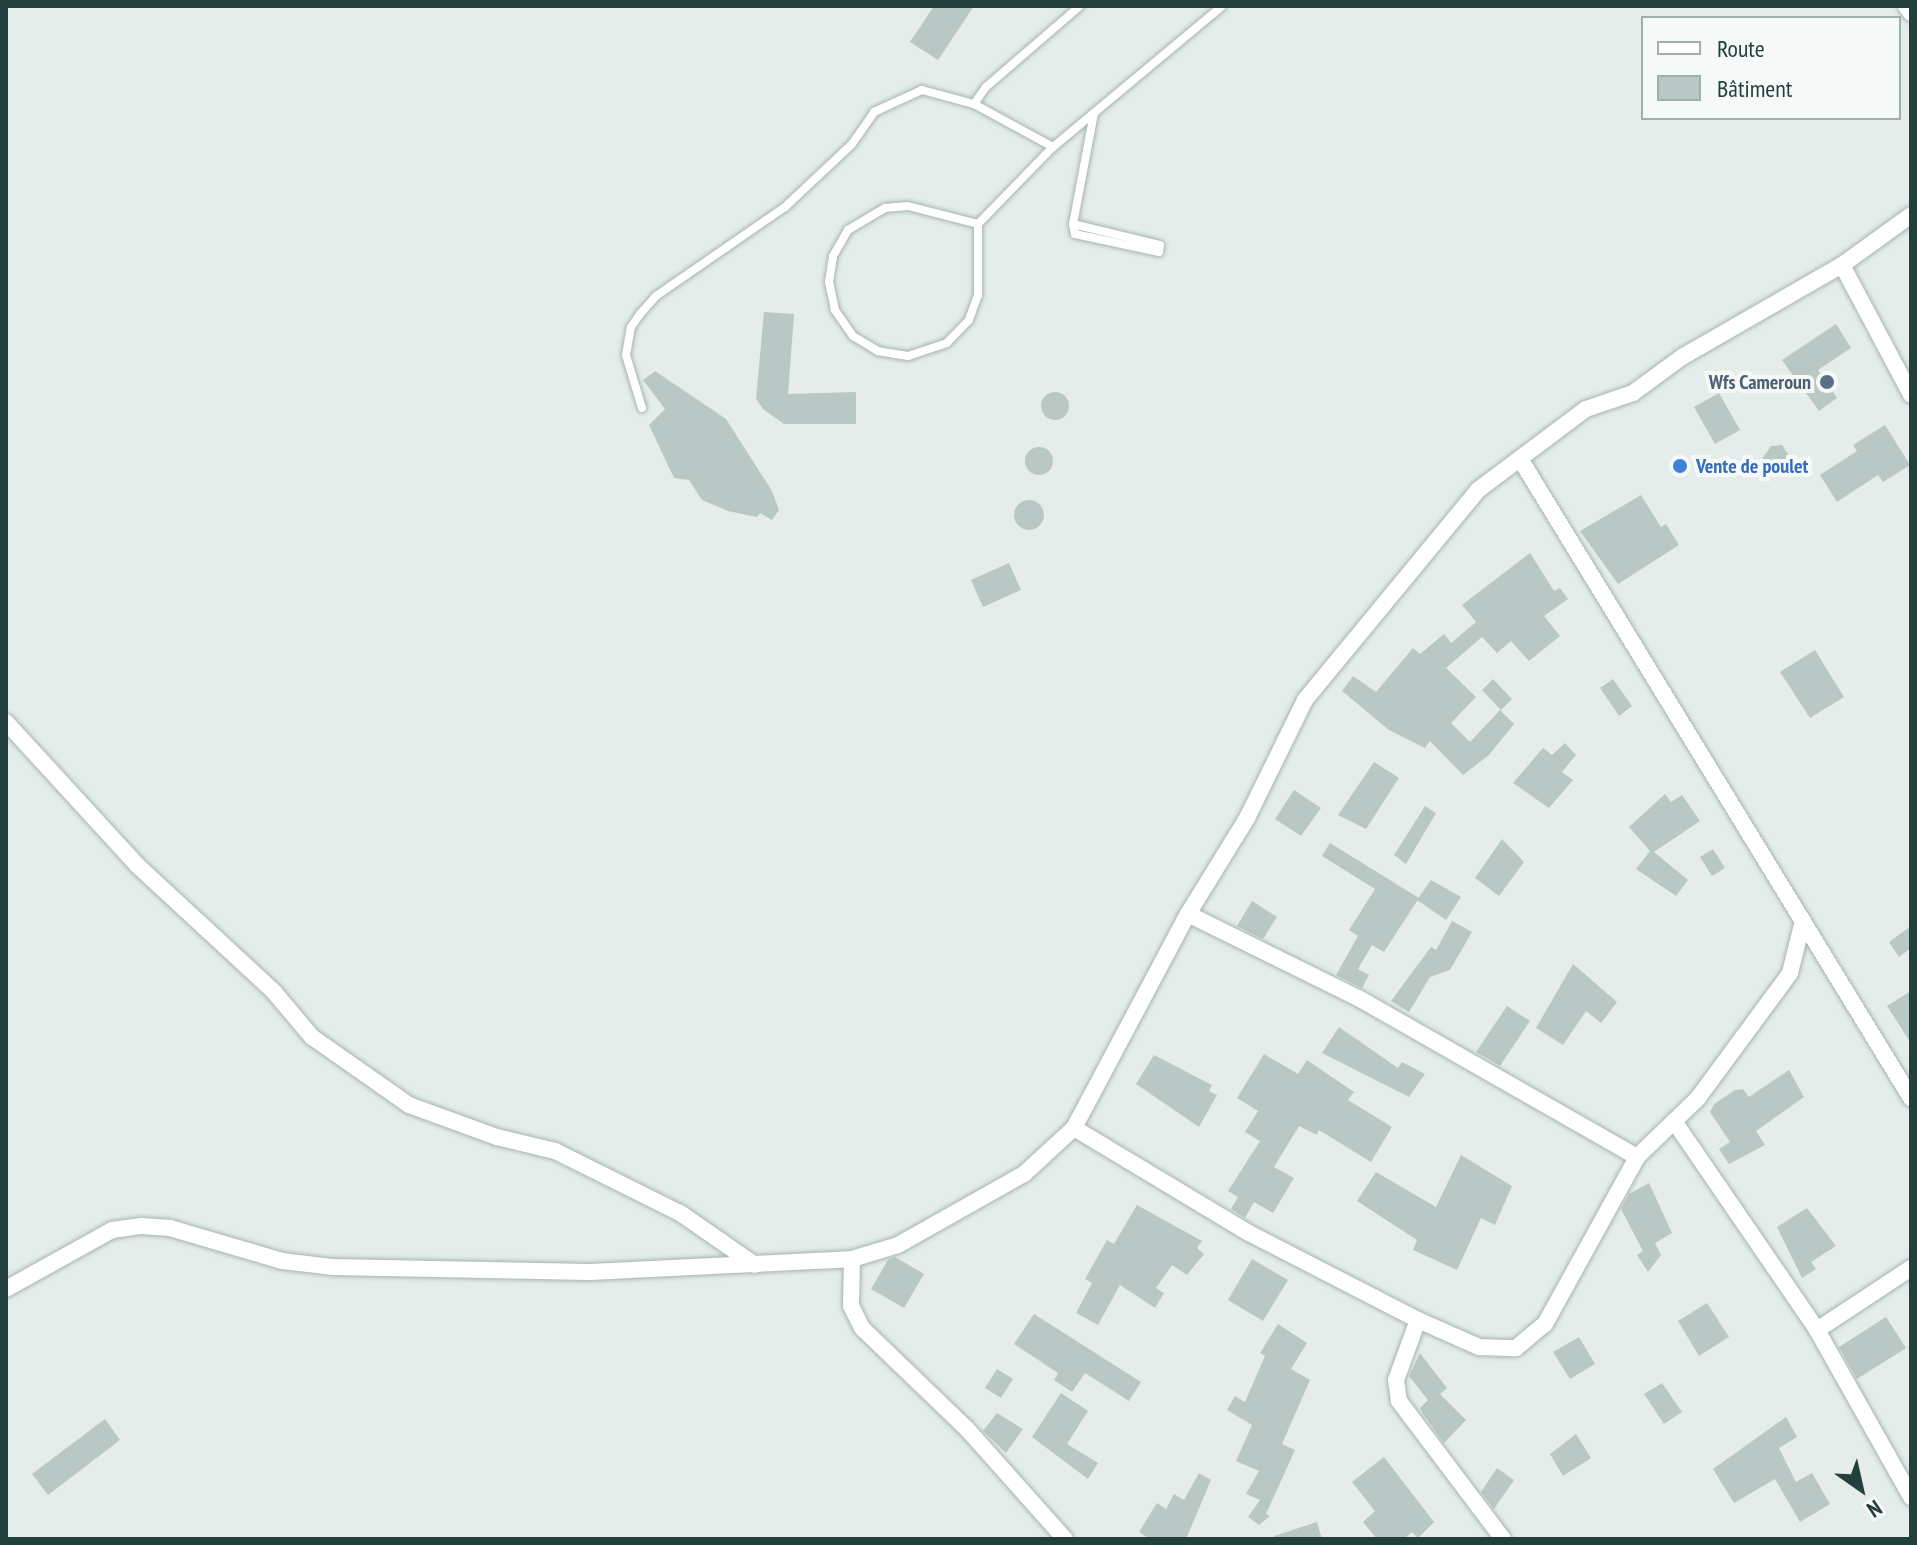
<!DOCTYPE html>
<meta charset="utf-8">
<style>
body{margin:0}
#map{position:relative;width:1917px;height:1545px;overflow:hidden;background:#e4edea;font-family:"PT Sans Narrow",sans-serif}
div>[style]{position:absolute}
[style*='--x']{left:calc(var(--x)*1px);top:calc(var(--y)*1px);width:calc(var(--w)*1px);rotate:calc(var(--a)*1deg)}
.building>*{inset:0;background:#b9c8c4}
.round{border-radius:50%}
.roads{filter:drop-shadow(0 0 2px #a6b5b2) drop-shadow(0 0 2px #a6b5b2)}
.lane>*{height:8px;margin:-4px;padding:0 4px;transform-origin:4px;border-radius:4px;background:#fff}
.street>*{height:16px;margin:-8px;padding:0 8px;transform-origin:8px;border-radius:8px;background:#fff}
.dots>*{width:22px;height:22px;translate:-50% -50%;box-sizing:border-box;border:4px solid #f5faf8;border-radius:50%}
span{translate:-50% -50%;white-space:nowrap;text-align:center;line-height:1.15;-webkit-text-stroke:8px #f5faf8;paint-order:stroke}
.service-label{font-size:20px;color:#4e5e75;font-weight:700}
.right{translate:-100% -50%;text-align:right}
.shop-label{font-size:20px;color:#366cbe;font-weight:700}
.left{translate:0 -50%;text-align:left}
.frame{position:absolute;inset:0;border:8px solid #233f3b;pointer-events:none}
.legend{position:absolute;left:1641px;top:16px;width:260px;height:104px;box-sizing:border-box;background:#f5faf8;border:2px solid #a1afac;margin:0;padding:10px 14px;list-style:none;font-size:24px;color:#233f3b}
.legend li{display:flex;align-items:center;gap:16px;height:40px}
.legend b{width:40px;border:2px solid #a1afac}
.north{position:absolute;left:1821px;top:1449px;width:80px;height:80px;-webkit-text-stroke:6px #f5faf8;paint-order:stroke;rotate:146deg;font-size:22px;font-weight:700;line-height:32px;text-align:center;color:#233f3b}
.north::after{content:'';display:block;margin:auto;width:28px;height:36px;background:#233f3b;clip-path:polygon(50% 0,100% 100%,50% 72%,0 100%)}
</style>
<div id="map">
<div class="building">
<i style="clip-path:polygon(934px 6px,974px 6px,938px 60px,910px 42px)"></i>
<i style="clip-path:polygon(764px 312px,794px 314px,788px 394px,856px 392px,856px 424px,784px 424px,763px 409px,756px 399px)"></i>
<i style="clip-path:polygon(1836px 324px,1851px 348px,1818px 370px,1837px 398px,1819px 411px,1782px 360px)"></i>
<i style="clip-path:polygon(655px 371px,726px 419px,772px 491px,779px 510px,772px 520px,760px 513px,757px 517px,728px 511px,702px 500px,689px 480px,674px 478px,649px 425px,665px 409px,643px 380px)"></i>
<i class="round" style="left:1041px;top:392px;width:28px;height:28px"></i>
<i style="clip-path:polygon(1719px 393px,1740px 430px,1715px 444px,1694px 407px)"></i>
<i style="clip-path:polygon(1885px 425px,1910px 465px,1883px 482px,1878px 475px,1837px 502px,1820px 475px,1857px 451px,1853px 445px)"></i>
<i style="clip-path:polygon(1782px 445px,1790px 457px,1786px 468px,1753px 472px,1771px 446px)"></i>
<i class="round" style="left:1025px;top:447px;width:28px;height:28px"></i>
<i style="clip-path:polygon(1641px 495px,1661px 527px,1666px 524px,1679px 545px,1618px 584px,1580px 531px)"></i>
<i class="round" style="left:1014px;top:500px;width:30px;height:30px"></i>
<i style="clip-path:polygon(1530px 553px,1554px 591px,1560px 588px,1568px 599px,1544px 616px,1560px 636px,1529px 661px,1511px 641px,1497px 653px,1482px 637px,1446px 668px,1476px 697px,1451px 723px,1470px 742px,1500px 710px,1514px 724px,1489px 755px,1463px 775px,1430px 741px,1425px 748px,1389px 730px,1342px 691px,1353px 676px,1376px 692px,1413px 648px,1420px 654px,1444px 634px,1451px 643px,1476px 622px,1462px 605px)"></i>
<i style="clip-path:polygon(1009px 563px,1021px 590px,983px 607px,971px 580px)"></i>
<i style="clip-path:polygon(1815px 650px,1844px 697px,1810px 718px,1780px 672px)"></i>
<i style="clip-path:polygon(1493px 679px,1512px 699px,1501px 710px,1482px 690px)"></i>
<i style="clip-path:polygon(1613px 679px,1632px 706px,1619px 716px,1600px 688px)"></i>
<i style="clip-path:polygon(1565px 743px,1576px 755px,1562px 772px,1573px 780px,1549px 808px,1513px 783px,1543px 748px,1552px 755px)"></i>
<i style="clip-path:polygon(1374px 762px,1399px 778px,1366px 829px,1338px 815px)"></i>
<i style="clip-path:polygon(1294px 790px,1321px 808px,1301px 836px,1275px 819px)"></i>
<i style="clip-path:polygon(1665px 794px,1671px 802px,1682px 795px,1700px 821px,1654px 852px,1688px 880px,1676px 896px,1636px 869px,1650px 851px,1629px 827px)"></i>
<i style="clip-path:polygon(1425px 806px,1436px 813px,1406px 864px,1394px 855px)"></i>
<i style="clip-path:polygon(1502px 839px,1524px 862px,1499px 896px,1475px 878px)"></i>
<i style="clip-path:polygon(1330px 843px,1419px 898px,1384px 952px,1372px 945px,1358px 969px,1369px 975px,1362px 988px,1336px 975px,1358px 936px,1349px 930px,1375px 889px,1322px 856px)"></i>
<i style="clip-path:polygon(1713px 849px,1725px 868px,1712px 876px,1700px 857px)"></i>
<i style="clip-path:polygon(1431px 880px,1461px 897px,1446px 920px,1417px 900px)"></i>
<i style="clip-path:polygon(1252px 901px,1277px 917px,1263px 939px,1237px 926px)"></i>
<i style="clip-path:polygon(1452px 921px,1472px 932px,1450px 970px,1430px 977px,1409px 1012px,1391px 1001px,1431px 947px,1436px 950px)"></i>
<i style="clip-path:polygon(1911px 926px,1911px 948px,1899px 957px,1889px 942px)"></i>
<i style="clip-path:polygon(1573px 964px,1617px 1002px,1601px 1023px,1586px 1011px,1563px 1045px,1536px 1028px)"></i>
<i style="clip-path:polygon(1911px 991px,1911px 1043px,1887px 1006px)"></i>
<i style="clip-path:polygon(1507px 1006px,1530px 1021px,1500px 1066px,1476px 1052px)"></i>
<i style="clip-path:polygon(1339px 1027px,1398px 1068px,1402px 1062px,1425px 1074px,1409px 1097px,1322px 1053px)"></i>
<i style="clip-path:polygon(1264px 1054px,1298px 1074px,1307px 1060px,1354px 1092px,1348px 1100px,1392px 1127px,1371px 1162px,1319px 1130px,1317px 1135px,1299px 1126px,1274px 1167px,1294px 1178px,1273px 1213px,1254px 1202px,1245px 1218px,1231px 1209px,1238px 1197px,1228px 1191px,1260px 1141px,1245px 1132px,1258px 1111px,1237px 1098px)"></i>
<i style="clip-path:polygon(1154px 1055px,1212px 1085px,1209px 1091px,1217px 1095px,1199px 1127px,1136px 1084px)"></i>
<i style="clip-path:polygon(1789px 1070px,1804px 1097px,1756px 1131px,1765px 1145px,1729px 1164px,1719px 1149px,1730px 1142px,1710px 1112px,1714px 1104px,1735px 1090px,1743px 1089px,1749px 1097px)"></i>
<i style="clip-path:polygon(1461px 1155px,1512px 1186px,1495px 1225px,1481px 1218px,1457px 1270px,1413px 1250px,1417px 1240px,1357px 1201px,1376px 1172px,1436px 1207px)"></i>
<i style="clip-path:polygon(1649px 1183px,1672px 1233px,1655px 1243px,1661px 1255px,1648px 1272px,1637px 1255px,1643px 1251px,1621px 1209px,1629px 1194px)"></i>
<i style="clip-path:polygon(1137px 1205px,1202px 1241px,1197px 1248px,1204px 1254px,1187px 1275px,1172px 1265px,1156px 1288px,1164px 1293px,1155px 1308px,1120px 1285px,1098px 1325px,1076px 1313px,1092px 1283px,1085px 1279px,1107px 1240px,1114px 1244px)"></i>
<i style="clip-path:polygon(1807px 1208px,1836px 1246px,1811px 1262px,1816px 1269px,1802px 1278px,1777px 1227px)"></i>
<i style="clip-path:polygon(895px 1257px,924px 1274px,904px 1308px,871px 1289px,888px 1260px)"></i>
<i style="clip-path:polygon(1252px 1259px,1288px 1280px,1263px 1321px,1228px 1300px)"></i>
<i style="clip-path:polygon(1707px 1303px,1729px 1337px,1699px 1356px,1678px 1321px)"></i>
<i style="clip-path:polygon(1034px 1314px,1141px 1382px,1129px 1401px,1085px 1373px,1072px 1392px,1054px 1380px,1058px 1373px,1014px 1344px)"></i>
<i style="clip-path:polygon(1886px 1317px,1906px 1348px,1857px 1379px,1839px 1347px)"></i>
<i style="clip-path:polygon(1278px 1324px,1307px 1343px,1291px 1369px,1310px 1380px,1282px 1444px,1295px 1450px,1266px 1514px,1270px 1516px,1259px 1525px,1248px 1517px,1260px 1500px,1246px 1494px,1259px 1471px,1236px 1461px,1252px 1425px,1227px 1410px,1235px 1396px,1245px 1402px,1265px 1356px,1260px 1353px)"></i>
<i style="clip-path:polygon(1579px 1337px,1595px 1364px,1570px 1379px,1553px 1352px)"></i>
<i style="clip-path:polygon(1420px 1353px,1447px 1388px,1440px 1394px,1466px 1420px,1444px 1443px,1423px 1414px,1420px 1408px,1428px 1400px,1409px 1376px)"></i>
<i style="clip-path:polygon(997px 1369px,1013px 1379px,1001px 1398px,985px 1388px)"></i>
<i style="clip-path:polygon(1662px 1383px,1682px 1412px,1664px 1424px,1644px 1394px)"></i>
<i style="clip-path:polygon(1061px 1393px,1088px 1411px,1067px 1444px,1098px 1463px,1088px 1479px,1032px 1437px)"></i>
<i style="clip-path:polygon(997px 1413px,1023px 1429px,1006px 1453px,983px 1431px)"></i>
<i style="clip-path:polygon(1786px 1417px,1797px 1437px,1779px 1448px,1796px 1482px,1812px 1473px,1830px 1504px,1800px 1522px,1775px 1479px,1734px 1503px,1713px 1469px)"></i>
<i style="clip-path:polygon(105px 1419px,120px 1440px,48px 1495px,32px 1474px)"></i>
<i style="clip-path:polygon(1576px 1434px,1591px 1458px,1563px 1476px,1550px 1454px)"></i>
<i style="clip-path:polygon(1384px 1457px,1434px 1522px,1418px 1538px,1412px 1532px,1404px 1539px,1377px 1539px,1363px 1522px,1375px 1511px,1352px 1482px)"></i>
<i style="clip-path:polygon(1497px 1468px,1514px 1480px,1494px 1509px,1481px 1492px)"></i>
<i style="clip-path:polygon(1199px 1473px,1211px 1480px,1186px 1539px,1150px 1539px,1139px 1532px,1157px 1503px,1166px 1509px,1174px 1494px,1184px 1500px)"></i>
<i style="clip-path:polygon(1317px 1522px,1322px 1539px,1274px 1539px,1274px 1536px)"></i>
</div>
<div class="roads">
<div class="lane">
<i style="--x:974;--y:104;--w:21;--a:-55"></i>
<i style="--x:986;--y:87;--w:124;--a:-40.8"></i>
<i style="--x:1094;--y:113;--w:113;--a:100.7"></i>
<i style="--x:1073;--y:224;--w:89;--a:13.6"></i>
<i style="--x:1160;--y:245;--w:7;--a:98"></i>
<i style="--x:908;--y:206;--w:72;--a:14.4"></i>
<i style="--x:978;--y:224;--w:71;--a:90"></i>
<i style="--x:978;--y:295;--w:27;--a:110"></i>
<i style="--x:969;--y:320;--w:32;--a:134"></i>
<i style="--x:947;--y:343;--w:41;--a:161.6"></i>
<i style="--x:908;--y:356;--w:30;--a:-171"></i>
<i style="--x:878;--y:351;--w:29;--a:-149"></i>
<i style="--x:853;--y:336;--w:32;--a:-125"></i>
<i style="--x:835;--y:310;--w:29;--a:-102"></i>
<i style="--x:829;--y:282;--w:26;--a:-81"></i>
<i style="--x:833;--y:256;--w:30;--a:-60"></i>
<i style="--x:848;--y:230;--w:43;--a:-30.7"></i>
<i style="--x:885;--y:208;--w:23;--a:-5"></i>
<i style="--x:978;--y:224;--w:107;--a:-45.8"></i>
<i style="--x:1053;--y:147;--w:220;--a:-39.8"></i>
<i style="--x:1073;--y:224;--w:10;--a:79"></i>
<i style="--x:1075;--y:234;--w:86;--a:12.1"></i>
<i style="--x:642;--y:408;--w:55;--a:-106.8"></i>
<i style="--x:626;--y:355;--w:28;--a:-80"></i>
<i style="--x:631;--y:327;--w:16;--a:-55"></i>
<i style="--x:640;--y:314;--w:24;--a:-48"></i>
<i style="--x:656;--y:296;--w:157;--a:-34.6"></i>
<i style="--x:785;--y:207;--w:92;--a:-43.2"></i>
<i style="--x:852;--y:144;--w:39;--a:-55"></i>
<i style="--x:874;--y:112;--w:53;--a:-24.6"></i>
<i style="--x:922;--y:90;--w:54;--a:15.1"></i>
<i style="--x:974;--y:104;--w:90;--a:28.6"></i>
</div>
<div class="street">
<i style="--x:1906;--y:6;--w:9;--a:54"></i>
<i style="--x:1842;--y:265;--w:147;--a:62"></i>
<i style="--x:1522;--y:462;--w:746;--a:58.55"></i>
<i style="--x:6;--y:722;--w:194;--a:47.5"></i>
<i style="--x:137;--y:865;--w:187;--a:42.8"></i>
<i style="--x:274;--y:992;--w:59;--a:49.8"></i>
<i style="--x:312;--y:1037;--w:118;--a:35"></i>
<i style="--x:409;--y:1105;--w:94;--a:20"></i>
<i style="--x:497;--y:1137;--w:60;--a:13.6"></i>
<i style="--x:555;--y:1151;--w:140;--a:26.4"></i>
<i style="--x:680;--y:1213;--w:91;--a:34.7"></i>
<i style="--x:1188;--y:914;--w:192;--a:26.3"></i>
<i style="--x:1360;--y:999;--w:319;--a:29.7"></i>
<i style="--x:1674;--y:1121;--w:253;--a:55.6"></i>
<i style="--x:1074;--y:1128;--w:202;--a:31"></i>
<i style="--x:1247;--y:1232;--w:192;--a:27.2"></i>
<i style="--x:1418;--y:1320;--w:67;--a:23.9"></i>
<i style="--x:1479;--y:1347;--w:37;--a:2"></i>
<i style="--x:1516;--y:1348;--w:38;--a:-40"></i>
<i style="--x:1545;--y:1324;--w:191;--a:-61.1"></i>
<i style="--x:1637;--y:1157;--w:85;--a:-44"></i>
<i style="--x:1698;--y:1098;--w:155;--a:-53.6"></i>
<i style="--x:1790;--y:973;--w:54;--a:-76"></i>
<i style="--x:852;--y:1259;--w:47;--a:91.2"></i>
<i style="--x:851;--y:1306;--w:25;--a:63"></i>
<i style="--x:862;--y:1328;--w:146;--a:43.9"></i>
<i style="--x:967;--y:1429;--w:147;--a:48.3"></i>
<i style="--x:1911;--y:1268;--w:113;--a:146.6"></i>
<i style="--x:1817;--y:1330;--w:192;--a:60.6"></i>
<i style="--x:6;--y:1289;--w:121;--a:-29.1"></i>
<i style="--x:112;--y:1230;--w:30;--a:-8"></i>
<i style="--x:142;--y:1226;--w:28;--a:4"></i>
<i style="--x:170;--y:1228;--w:117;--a:16.4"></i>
<i style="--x:282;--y:1261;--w:50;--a:6.8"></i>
<i style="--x:332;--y:1267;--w:258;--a:1.1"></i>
<i style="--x:590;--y:1272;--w:262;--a:-2.8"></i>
<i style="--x:852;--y:1259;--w:48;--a:-16.9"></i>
<i style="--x:898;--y:1245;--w:145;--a:-29.4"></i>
<i style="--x:1024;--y:1174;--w:68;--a:-42.6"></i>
<i style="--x:1074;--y:1128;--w:242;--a:-62"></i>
<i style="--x:1188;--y:914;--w:113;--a:-58.4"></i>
<i style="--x:1247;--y:818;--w:131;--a:-63.8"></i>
<i style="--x:1305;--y:700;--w:272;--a:-50.5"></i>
<i style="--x:1478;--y:490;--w:135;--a:-36.9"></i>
<i style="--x:1586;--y:409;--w:50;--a:-18.8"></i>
<i style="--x:1633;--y:393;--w:61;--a:-36.3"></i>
<i style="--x:1682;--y:357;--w:185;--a:-29.9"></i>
<i style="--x:1842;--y:265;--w:85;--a:-35.9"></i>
<i style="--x:1418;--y:1320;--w:64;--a:110.1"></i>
<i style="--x:1396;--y:1380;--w:21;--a:82"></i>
<i style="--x:1399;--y:1401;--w:173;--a:53"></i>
</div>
</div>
<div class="dots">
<i style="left:1827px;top:382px;background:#5c6f8a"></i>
<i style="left:1680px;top:466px;background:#3f7fe0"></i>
</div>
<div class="service-label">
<span class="right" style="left:1811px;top:382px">Wfs Cameroun</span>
</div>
<div class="shop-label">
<span class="left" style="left:1696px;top:466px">Vente de poulet</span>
</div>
<div class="frame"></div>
<ul class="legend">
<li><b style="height:10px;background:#fff"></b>Route</li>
<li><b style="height:22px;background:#b9c8c4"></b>Bâtiment</li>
</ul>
<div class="north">N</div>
</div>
